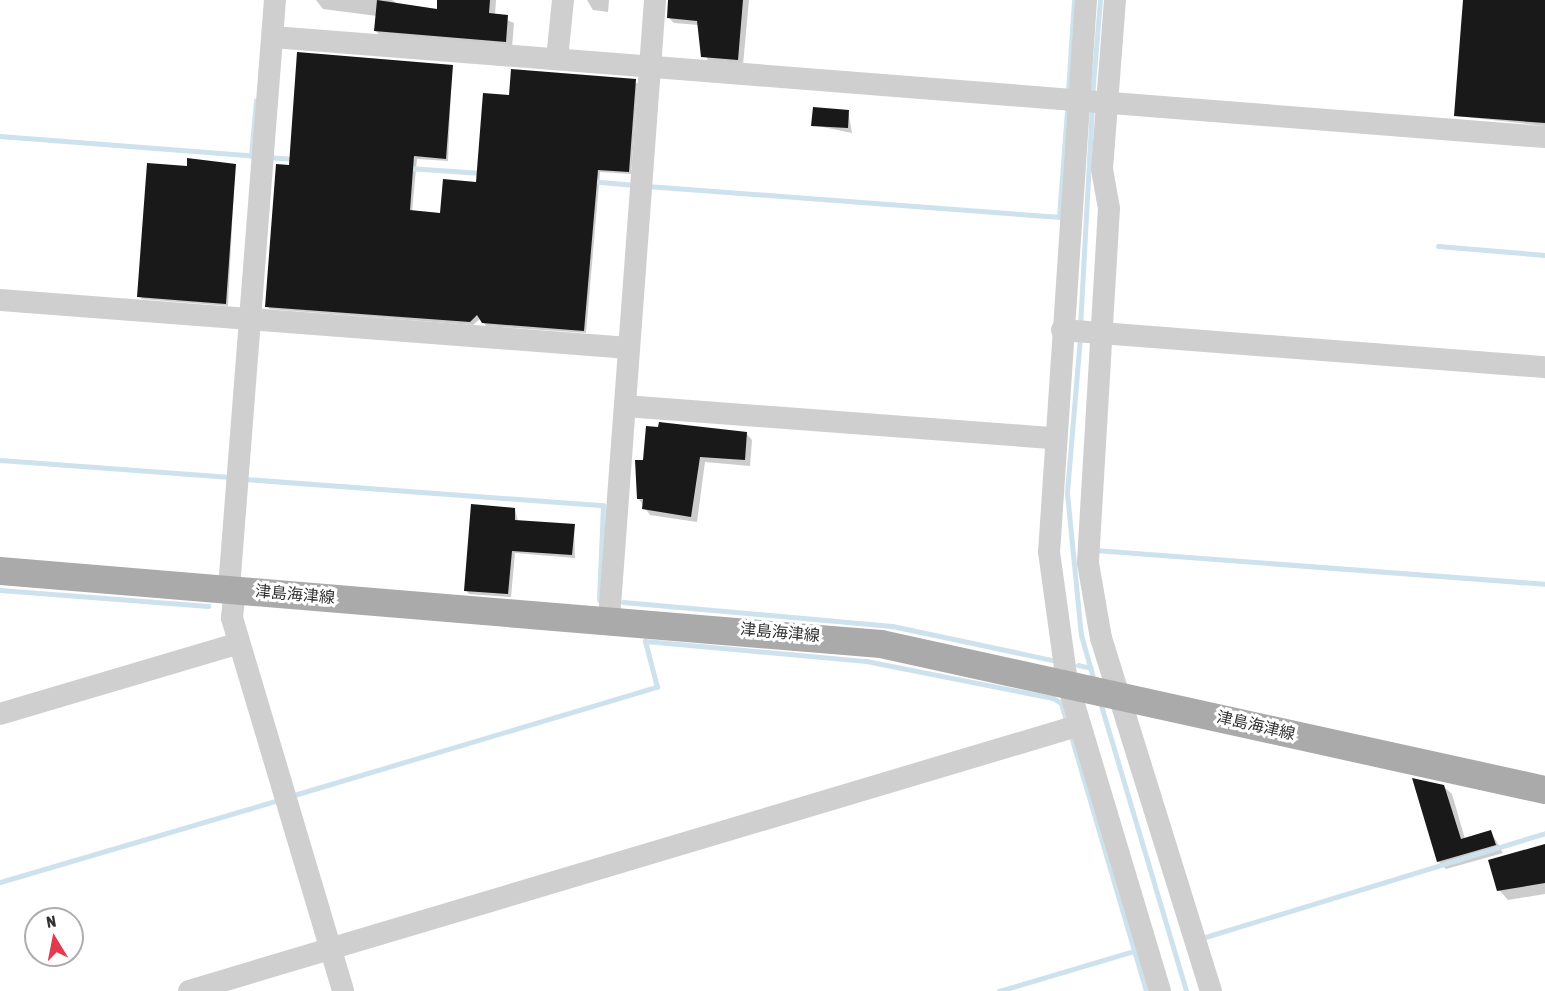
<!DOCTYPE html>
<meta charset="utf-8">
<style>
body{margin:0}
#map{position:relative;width:1545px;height:991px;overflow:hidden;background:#fff;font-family:"Asap Condensed","Noto Sans JP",sans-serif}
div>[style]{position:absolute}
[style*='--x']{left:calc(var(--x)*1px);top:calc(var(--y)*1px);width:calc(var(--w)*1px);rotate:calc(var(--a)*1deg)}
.shadow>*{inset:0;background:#0003}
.stream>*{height:5px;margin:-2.5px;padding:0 2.5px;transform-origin:2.5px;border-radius:2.5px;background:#cee2ed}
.building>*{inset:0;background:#191919}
.minor>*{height:22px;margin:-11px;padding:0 11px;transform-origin:11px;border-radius:11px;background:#cfcfcf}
.major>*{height:28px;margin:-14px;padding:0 14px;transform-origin:14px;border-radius:14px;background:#aaa}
span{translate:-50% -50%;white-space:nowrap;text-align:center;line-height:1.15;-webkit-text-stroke:6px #fff;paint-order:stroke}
.street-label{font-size:16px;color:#323232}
.north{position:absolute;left:24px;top:907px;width:60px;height:60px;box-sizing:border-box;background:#fff;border:2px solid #adadad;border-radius:50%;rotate:350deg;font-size:16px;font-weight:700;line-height:24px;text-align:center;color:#323232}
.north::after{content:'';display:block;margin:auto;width:21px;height:27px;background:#e23b4e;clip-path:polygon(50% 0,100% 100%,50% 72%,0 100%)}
</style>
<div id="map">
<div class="shadow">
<i style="clip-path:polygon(316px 0,392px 0,404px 8px,438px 11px,438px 0,496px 0,495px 15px,514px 23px,512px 48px,382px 38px,376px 31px,377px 16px,323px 9px)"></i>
<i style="clip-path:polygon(587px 0,609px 0,608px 12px,593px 10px)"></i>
<i style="clip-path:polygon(669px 0,749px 0,743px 65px,708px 62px,699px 25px,674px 23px,669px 18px)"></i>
<i style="clip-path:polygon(1465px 0,1545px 0,1545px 126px,1456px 116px)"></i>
<i style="clip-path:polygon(452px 66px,448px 161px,417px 159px,412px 212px,442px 215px,478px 184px,511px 97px,638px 83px,631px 174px,600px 172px,586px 333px,486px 326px,481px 318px,473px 325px,269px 309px,290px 167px)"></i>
<i style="clip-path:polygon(848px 111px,852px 133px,813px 125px)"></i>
<i style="clip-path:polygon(235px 166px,228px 306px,141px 299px,188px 167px)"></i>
<i style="clip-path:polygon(660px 429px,746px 433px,752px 440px,750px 466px,705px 462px,697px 522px,650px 515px,638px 498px,644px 462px)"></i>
<i style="clip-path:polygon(515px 509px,518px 521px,574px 526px,575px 558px,515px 553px,511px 597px,469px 594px,466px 590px)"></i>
<i style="clip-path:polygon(1443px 786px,1452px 794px,1465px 839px,1491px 832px,1503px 853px,1446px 869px,1438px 861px)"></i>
<i style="clip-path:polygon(1545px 845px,1545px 894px,1508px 900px,1499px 890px)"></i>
</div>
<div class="stream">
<i style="--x:1068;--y:91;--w:91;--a:-86.2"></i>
<i style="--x:1092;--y:97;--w:97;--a:-85.3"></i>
<i style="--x:0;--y:136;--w:259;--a:4.4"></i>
<i style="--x:251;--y:156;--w:56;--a:-84.9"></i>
<i style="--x:267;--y:157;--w:27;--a:4"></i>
<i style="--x:408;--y:168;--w:74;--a:3.9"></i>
<i style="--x:590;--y:181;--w:45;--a:5.1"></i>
<i style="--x:647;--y:186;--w:415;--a:4.3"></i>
<i style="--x:1059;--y:217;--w:107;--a:-85.7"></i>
<i style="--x:1438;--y:246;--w:107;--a:4.8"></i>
<i style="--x:1080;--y:327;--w:221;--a:-86.9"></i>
<i style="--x:1080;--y:337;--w:157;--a:94.8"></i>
<i style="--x:1067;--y:493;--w:143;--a:84.4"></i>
<i style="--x:1081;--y:635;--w:48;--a:74.2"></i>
<i style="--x:0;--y:460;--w:231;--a:4.2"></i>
<i style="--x:245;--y:479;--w:359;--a:4.2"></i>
<i style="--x:603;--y:505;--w:95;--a:92.4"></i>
<i style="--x:1095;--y:550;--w:451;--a:4.3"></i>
<i style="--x:0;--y:590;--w:209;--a:4.4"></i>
<i style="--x:623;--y:602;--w:270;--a:5.1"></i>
<i style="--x:892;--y:626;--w:164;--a:12"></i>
<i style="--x:1078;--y:665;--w:13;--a:13"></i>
<i style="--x:1100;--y:702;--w:302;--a:73.4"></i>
<i style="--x:1071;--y:736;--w:266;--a:73.6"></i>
<i style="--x:294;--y:795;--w:379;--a:-16.6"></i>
<i style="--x:657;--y:687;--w:48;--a:-104.6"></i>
<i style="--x:645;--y:641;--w:222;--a:5.2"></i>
<i style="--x:866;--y:661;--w:191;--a:11.2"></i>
<i style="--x:1053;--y:698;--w:9;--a:32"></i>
<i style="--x:1061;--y:703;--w:19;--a:74"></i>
<i style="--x:0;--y:882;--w:290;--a:-16.4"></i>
<i style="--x:1202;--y:938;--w:359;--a:-17"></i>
<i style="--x:999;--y:991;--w:141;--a:-16.5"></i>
</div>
<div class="building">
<i style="clip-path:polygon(377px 0,437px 9px,437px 0,490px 0,489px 13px,508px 15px,506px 42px,374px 31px)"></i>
<i style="clip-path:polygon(668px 0,743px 0,738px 60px,701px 57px,697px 21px,667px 18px)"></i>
<i style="clip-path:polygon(1463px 0,1545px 0,1545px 123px,1454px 116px)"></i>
<i style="clip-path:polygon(297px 52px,453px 65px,446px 159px,414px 156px,410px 210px,440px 213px,443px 179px,476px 182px,483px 93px,509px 95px,511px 69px,636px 79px,629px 172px,598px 170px,584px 331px,482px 323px,477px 315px,470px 322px,265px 307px,276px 164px,289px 165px)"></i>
<i style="clip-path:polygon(813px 107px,849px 110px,848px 128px,811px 126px)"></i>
<i style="clip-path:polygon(187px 158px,236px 164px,226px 304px,137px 297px,147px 163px,187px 166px)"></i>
<i style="clip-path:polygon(659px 422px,747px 432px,745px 460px,700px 457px,691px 517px,642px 509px,643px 499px,637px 499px,635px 460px,643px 460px,646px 426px,658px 427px)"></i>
<i style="clip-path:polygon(471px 504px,515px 508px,515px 520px,575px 524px,572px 555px,512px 551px,508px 594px,464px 591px)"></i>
<i style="clip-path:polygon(1412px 778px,1444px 785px,1461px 839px,1491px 830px,1496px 845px,1437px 862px)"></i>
<i style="clip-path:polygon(1545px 844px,1545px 883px,1497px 891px,1488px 860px)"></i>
</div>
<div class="minor">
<i style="--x:1086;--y:0;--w:553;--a:93.83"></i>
<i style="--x:1049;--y:552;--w:130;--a:82.1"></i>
<i style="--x:1067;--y:681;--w:324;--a:73.3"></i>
<i style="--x:1115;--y:0;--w:169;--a:94.4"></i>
<i style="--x:1102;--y:169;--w:40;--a:80"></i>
<i style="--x:1109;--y:208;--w:356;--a:93.4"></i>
<i style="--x:1088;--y:563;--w:76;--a:80.2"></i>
<i style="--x:1101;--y:638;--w:370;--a:72.7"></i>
<i style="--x:273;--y:37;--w:1276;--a:4.5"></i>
<i style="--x:557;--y:59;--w:59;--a:-84.2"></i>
<i style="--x:0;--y:300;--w:631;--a:4.36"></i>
<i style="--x:1062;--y:330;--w:484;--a:4.4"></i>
<i style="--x:625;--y:406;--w:430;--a:4.3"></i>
<i style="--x:229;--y:588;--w:590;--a:-85.53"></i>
<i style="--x:235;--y:589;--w:29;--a:96"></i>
<i style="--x:232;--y:618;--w:389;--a:73.4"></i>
<i style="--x:609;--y:619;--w:621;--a:-85.75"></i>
<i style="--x:0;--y:714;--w:249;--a:-16.5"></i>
<i style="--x:189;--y:991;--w:930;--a:-16.62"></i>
</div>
<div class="major">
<i style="--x:0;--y:571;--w:884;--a:4.74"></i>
<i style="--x:881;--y:644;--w:680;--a:12.4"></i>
</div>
<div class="street-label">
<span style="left:295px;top:594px;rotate:5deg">津島海津線</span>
<span style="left:780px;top:632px;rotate:5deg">津島海津線</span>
<span style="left:1256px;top:725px;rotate:13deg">津島海津線</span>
</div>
<div class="north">N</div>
</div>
